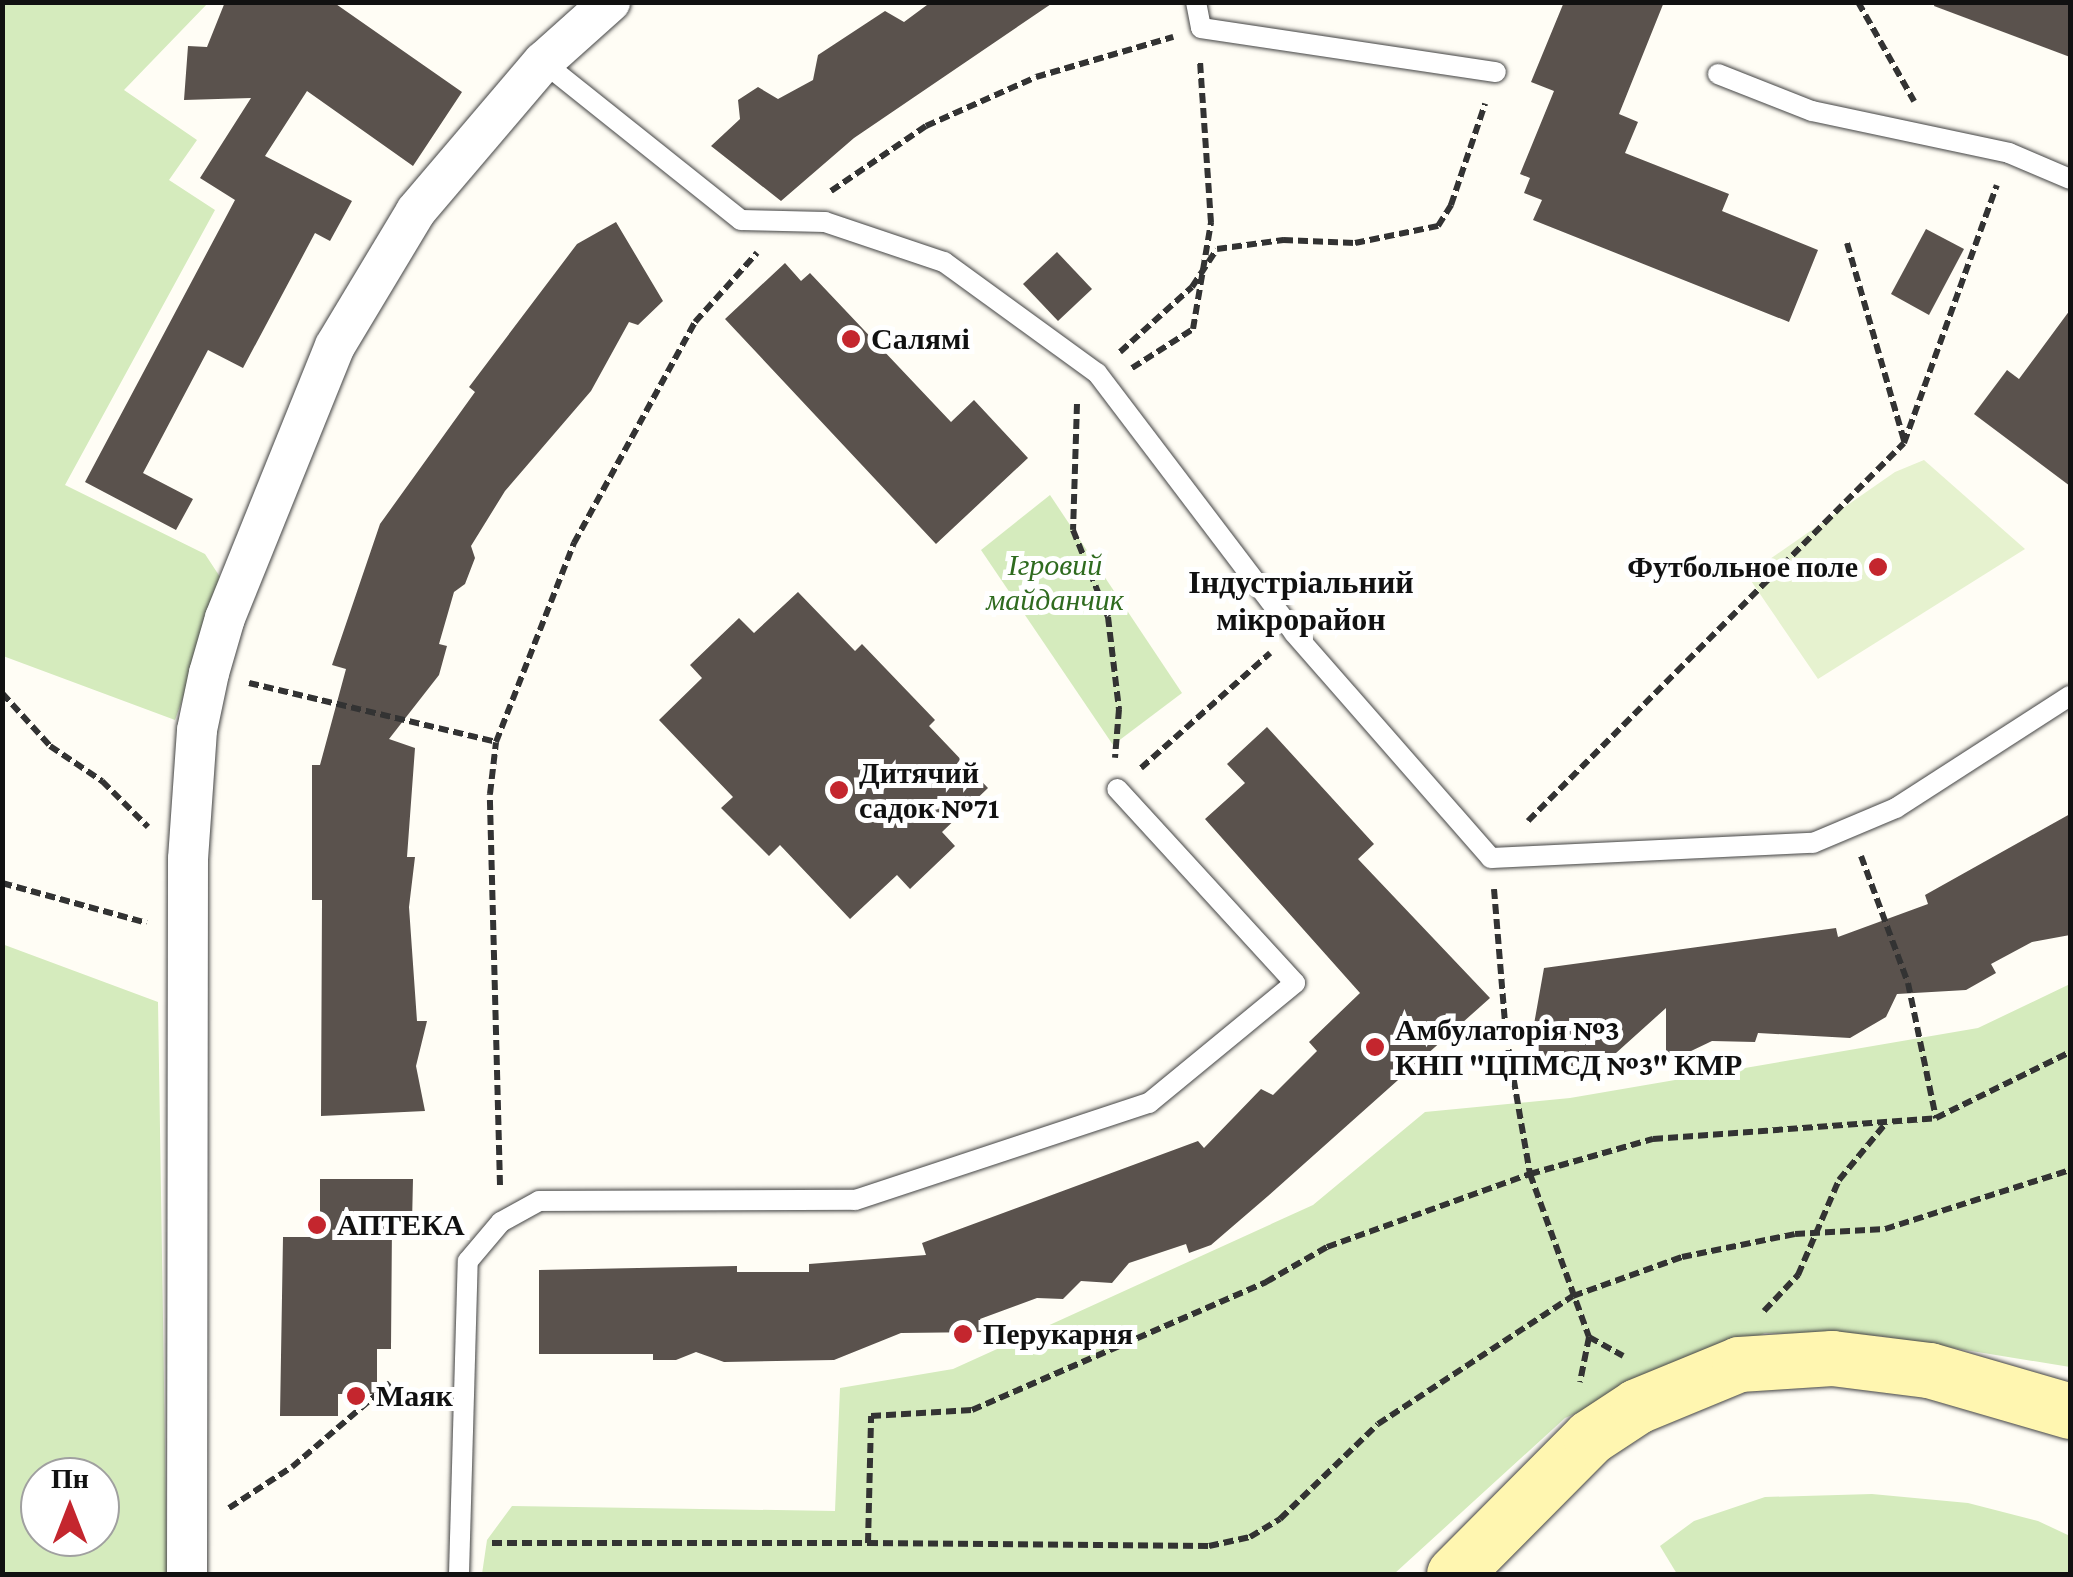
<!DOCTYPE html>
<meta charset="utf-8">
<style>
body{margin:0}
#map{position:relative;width:2073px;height:1577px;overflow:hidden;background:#fffdf5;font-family:"Crimson Pro",serif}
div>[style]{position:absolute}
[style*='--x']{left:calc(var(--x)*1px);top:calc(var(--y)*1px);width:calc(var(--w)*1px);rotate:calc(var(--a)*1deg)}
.green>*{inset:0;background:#d5ebbd}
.pitch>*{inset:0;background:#e6f2cf}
.building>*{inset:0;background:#5a524d}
.path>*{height:6px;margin-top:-3px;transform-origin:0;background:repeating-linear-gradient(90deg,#333 0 10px,transparent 0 15px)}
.roads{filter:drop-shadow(0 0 2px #444) drop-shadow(0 0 2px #444)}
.service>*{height:20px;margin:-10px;padding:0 10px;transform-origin:10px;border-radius:10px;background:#fff}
.minor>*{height:40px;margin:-20px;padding:0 20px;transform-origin:20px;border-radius:20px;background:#fff}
.secondary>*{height:55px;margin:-27.5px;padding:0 27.5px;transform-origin:27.5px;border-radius:27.5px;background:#fff6b0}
.dots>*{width:28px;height:28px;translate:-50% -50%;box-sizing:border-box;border:5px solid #fff;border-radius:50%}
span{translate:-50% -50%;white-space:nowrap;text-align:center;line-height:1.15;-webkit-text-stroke:10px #fff;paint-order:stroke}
.poi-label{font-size:30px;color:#111;font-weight:700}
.left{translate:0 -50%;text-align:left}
.right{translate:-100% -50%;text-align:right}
.park-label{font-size:30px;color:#2f6b1f;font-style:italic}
.neighbourhood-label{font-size:32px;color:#111;font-weight:700}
.frame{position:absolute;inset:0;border:5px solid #111;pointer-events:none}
.north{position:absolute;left:20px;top:1457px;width:100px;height:100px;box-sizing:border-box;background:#fff;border:2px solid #a0a0a0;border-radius:50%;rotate:0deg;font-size:28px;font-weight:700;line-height:40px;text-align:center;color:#111}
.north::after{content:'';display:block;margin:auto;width:35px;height:45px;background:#c4262e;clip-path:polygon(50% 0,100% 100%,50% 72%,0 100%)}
</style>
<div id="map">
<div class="green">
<i style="clip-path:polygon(2px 3px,208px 3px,124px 90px,197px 140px,169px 180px,215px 210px,65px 485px,205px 554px,224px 583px,175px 720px,3px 656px)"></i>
<i style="clip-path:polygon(1050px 495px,1182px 693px,1113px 745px,981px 550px)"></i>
<i style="clip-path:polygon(evenodd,2px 944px,158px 1002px,167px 1574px,3px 1574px,2px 944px,100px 1477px,100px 1537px,40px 1537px,40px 1477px,100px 1477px)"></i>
<i style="clip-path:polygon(2070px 984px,2070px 1367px,1880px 1336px,1765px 1333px,1565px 1418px,1394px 1574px,482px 1574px,487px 1540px,512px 1506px,835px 1511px,840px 1388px,953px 1369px,1313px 1205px,1425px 1112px,1570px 1098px,1978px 1028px)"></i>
<i style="clip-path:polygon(1872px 1494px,1968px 1503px,2038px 1521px,2070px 1536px,2070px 1574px,1677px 1574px,1660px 1546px,1694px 1521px,1765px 1497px)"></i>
</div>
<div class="pitch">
<i style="clip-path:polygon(1924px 460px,2025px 549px,1818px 679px,1747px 575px,1895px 472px)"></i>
</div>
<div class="building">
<i style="clip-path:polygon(225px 2px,333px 2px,462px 92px,413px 166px,307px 91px,265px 156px,352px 201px,330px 241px,315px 233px,243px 368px,208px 350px,143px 473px,193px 499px,176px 530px,85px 482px,235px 200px,200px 178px,251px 98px,184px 100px,188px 46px,207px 47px)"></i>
<i style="clip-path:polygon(931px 2px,1054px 2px,854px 138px,781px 201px,711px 146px,740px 119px,738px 100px,758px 87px,778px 99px,813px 80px,818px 55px,885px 11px,904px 22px)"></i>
<i style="clip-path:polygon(1564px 2px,1664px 2px,1619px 114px,1638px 122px,1625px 153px,1729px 194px,1722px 211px,1818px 250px,1789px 322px,1533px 220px,1542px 200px,1524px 193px,1530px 178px,1520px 174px,1554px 91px,1531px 82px)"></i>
<i style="clip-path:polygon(1935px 2px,2070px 2px,2070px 57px,1934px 6px)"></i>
<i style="clip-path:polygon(616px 222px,663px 301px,638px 325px,629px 322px,591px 391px,505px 491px,471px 546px,475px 558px,465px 584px,454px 592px,439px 644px,447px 646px,439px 675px,389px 739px,415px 748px,407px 857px,415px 857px,409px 907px,417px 1021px,427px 1021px,416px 1066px,425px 1111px,321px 1116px,322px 900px,312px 900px,312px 765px,320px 765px,346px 669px,332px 665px,380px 524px,475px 392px,469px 387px,577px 244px)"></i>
<i style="clip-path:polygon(1926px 229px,1964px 249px,1929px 315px,1891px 294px)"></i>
<i style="clip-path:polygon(1057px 252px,1092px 289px,1058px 321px,1023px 284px)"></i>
<i style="clip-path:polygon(785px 263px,801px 281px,810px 273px,951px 422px,974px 400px,1028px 458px,936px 544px,725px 319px)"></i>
<i style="clip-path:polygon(2070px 310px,2070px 486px,1974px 414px,2007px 370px,2019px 379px)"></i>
<i style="clip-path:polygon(798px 592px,855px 651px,862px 644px,935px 720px,929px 726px,988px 788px,942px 832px,955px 846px,910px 889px,897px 875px,850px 919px,780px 845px,769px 856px,721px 808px,733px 797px,659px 720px,702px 678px,690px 665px,739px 618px,754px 633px)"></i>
<i style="clip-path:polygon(1267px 727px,1374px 844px,1358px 859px,1490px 998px,1268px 1196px,1211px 1245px,1189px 1253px,1186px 1244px,1129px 1263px,1112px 1283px,1081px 1281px,1063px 1299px,1037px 1298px,980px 1319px,985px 1332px,901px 1333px,834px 1360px,724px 1362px,696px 1352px,676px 1360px,653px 1360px,653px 1354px,539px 1354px,539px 1270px,737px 1266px,737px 1272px,809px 1272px,809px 1264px,926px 1255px,922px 1243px,1198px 1141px,1204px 1148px,1261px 1089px,1273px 1095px,1317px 1051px,1309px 1042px,1360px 993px,1205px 819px,1245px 783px,1227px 764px)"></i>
<i style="clip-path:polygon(2070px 814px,2070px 935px,2032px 942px,1991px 964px,1996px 973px,1966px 990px,1897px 994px,1886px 1017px,1850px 1038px,1758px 1033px,1755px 1042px,1712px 1041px,1666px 1063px,1666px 1008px,1606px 1062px,1577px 1067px,1528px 1058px,1544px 968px,1836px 928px,1838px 937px,1928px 904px,1925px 895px)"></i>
<i style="clip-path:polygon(320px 1179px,413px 1179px,412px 1224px,392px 1224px,391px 1349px,377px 1349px,377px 1394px,338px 1394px,338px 1416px,280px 1416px,283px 1237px,320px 1237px)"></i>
</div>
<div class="path">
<i style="--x:1858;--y:2;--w:114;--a:60.5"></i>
<i style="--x:831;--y:191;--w:115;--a:-34.4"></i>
<i style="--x:926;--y:126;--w:120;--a:-24"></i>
<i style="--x:1036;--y:77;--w:143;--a:-16.3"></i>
<i style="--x:1847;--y:243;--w:206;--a:73.9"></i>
<i style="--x:1120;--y:352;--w:97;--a:-42.1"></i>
<i style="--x:1192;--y:287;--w:45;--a:-56.7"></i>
<i style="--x:1217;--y:249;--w:67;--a:-7.8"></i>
<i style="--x:1283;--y:240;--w:72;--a:2.4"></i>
<i style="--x:1355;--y:243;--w:85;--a:-11.6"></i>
<i style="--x:1438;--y:226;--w:25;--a:-58"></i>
<i style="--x:1451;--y:205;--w:107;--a:-71.4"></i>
<i style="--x:1132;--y:368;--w:72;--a:-32.6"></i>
<i style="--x:1193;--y:329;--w:108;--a:-80.4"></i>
<i style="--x:1211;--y:223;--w:162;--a:-93.9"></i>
<i style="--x:1077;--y:404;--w:126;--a:91.8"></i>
<i style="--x:1073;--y:530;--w:94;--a:68.1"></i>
<i style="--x:1108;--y:617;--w:93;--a:83.2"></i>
<i style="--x:1119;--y:709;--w:49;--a:94.7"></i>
<i style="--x:249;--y:683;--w:254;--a:13.4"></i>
<i style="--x:2;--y:693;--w:72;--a:47.8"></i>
<i style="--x:50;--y:746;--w:63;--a:33.9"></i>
<i style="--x:102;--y:781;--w:65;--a:45"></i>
<i style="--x:1141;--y:768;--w:173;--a:-41.7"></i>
<i style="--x:1528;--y:821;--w:533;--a:-45.15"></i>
<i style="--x:1904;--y:443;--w:274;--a:-70.2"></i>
<i style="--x:1861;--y:856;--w:135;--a:69.7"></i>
<i style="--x:1908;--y:983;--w:138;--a:78.3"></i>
<i style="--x:2;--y:883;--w:150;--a:15.4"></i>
<i style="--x:1494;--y:889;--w:146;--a:85.3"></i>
<i style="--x:1506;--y:1035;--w:141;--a:80.2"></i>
<i style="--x:1530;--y:1174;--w:173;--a:70.1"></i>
<i style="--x:1589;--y:1337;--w:46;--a:101.3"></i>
<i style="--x:500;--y:1185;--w:391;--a:-91.5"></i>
<i style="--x:490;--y:794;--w:52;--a:-83.4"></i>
<i style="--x:496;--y:742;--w:214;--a:-68.6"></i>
<i style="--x:574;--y:543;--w:252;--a:-61.3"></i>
<i style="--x:695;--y:322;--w:93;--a:-48.1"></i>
<i style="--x:1764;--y:1311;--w:50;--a:-46.6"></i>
<i style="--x:1798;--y:1275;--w:103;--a:-66.7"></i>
<i style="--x:1839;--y:1180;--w:74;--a:-50.5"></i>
<i style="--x:1589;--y:1337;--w:39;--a:29"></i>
<i style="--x:229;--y:1508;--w:75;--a:-33.1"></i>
<i style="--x:292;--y:1467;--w:129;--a:-40.6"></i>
<i style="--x:492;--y:1543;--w:376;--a:0"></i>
<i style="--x:868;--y:1543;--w:127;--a:-88.6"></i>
<i style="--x:871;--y:1416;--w:101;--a:-3.4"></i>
<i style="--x:972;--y:1410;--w:321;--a:-23.5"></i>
<i style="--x:1266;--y:1282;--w:70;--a:-29.8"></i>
<i style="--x:1327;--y:1247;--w:216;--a:-19.8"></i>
<i style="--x:1530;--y:1174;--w:128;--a:-15.9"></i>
<i style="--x:1653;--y:1139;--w:284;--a:-4.2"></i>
<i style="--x:1936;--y:1118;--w:149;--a:-26.2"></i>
<i style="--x:868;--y:1543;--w:341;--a:0.5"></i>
<i style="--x:1209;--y:1546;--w:42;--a:-12.4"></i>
<i style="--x:1250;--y:1537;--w:35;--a:-31"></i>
<i style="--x:1280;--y:1519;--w:136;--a:-44.1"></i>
<i style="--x:1378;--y:1424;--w:233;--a:-33.3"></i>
<i style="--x:1573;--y:1296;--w:116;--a:-19.7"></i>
<i style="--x:1682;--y:1257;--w:115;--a:-11.5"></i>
<i style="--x:1795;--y:1234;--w:90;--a:-3.2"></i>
<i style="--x:1885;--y:1229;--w:194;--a:-17.7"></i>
</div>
<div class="roads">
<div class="service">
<i style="--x:1196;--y:2;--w:26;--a:79"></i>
<i style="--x:1201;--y:28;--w:298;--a:8.5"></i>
<i style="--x:543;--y:62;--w:253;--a:38.6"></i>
<i style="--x:741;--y:220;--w:84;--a:1.4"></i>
<i style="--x:825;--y:222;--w:126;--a:18.6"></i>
<i style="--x:944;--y:262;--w:189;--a:36"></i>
<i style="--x:1097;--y:373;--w:326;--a:52.8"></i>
<i style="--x:1294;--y:633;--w:299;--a:48.8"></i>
<i style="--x:1491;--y:858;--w:322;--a:-2.7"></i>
<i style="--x:1813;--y:843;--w:90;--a:-22.9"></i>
<i style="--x:1896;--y:808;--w:207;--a:-32.8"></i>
<i style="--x:1718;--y:74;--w:101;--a:21.5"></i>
<i style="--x:1812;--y:111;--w:201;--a:12"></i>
<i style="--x:2009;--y:153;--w:66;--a:23.1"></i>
<i style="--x:459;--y:1574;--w:313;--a:-88.4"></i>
<i style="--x:468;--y:1261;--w:51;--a:-49.8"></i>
<i style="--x:501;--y:1222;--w:43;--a:-28.9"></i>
<i style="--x:539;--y:1201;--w:316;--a:-0.2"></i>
<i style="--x:855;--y:1200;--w:310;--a:-18.3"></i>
<i style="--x:1149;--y:1103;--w:189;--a:-39.4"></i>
<i style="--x:1295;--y:983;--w:263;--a:-132.5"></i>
</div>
<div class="minor">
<i style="--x:187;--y:1574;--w:715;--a:-89.92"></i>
<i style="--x:188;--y:859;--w:129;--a:-86"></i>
<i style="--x:197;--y:730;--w:58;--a:-78.1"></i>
<i style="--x:209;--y:673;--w:57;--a:-73.8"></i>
<i style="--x:225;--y:618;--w:293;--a:-68"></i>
<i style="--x:335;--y:346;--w:157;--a:-59"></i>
<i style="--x:416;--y:211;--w:196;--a:-49.6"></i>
<i style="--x:543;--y:62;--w:90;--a:-41.8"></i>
</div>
<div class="secondary">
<i style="--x:1454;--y:1574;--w:193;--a:-45.2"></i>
<i style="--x:1590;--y:1437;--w:56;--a:-33.4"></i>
<i style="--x:1637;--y:1406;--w:110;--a:-22.4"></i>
<i style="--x:1739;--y:1364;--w:93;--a:-3.7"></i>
<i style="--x:1832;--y:1358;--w:98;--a:7.1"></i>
<i style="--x:1929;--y:1370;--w:147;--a:16.2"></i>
</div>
</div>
<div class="dots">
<i style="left:851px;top:339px;background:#c4262e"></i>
<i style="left:1878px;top:567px;background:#c4262e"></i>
<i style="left:839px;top:790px;background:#c4262e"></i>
<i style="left:1375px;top:1047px;background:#c4262e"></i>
<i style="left:317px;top:1225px;background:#c4262e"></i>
<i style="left:963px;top:1334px;background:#c4262e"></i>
<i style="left:356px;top:1396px;background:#c4262e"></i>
</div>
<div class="poi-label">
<span class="left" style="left:871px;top:339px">Салямі</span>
<span class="right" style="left:1858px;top:567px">Футбольное поле</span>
<span class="left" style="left:859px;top:790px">Дитячий<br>садок №71</span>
<span class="left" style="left:1395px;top:1047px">Амбулаторія №3<br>КНП "ЦПМСД №3" КМР</span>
<span class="left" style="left:337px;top:1225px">АПТЕКА</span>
<span class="left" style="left:983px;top:1334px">Перукарня</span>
<span class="left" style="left:376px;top:1396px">Маяк</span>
</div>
<div class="park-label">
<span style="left:1055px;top:582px">Ігровий<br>майданчик</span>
</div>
<div class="neighbourhood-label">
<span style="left:1301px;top:601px">Індустріальний<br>мікрорайон</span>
</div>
<div class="frame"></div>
<div class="north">Пн</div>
</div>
